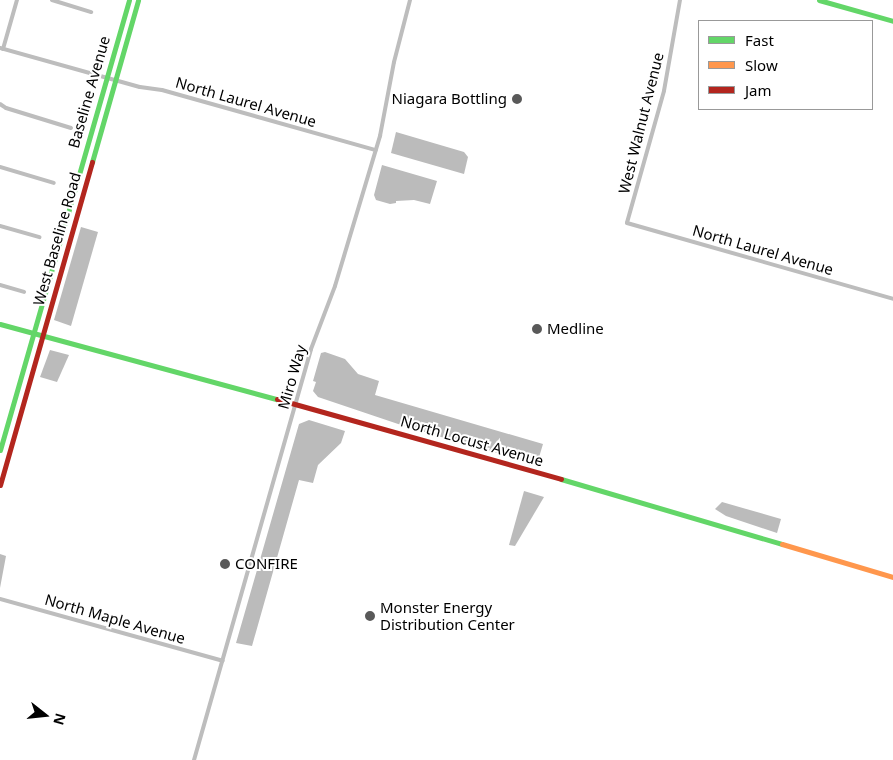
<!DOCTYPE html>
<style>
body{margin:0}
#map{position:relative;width:893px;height:760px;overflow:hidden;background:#fff;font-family:"Noto Sans",sans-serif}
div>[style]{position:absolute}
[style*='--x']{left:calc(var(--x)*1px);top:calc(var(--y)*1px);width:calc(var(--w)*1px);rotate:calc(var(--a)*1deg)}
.water>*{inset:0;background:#bbb}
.street>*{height:4px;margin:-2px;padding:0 2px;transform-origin:2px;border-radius:2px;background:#bdbdbd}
.fast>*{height:5px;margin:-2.5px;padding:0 2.5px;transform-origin:2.5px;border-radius:2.5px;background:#63d668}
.slow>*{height:5px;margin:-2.5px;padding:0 2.5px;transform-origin:2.5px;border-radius:2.5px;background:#ff974d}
.jam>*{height:5px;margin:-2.5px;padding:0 2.5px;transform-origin:2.5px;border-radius:2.5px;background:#b3261e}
.dots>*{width:14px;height:14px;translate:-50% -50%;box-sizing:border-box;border:2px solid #fff;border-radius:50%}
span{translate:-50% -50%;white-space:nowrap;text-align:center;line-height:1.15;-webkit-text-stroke:4px #fff;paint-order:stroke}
.street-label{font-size:15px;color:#000}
.poi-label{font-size:15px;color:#000}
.right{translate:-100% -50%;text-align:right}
.left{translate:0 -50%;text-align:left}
.legend{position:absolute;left:698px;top:20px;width:175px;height:90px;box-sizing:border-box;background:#fff;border:1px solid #999;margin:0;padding:6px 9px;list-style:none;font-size:15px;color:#000}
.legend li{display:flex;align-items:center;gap:10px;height:25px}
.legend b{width:25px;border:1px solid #999}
.north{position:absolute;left:20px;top:690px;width:50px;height:50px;-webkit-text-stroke:4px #fff;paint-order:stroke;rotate:106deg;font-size:14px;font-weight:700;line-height:20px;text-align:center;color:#000}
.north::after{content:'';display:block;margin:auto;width:18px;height:22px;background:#000;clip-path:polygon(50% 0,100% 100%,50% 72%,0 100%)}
</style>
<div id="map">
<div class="water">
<i style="clip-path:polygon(396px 132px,464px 152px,468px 157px,464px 174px,391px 153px)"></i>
<i style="clip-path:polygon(382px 165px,437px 181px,430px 204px,414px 200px,396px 201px,396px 203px,390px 204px,376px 200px,374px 195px)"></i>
<i style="clip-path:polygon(81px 227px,98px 232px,71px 326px,54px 320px)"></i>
<i style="clip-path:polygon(50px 350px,69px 355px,57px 382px,40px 377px)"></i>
<i style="clip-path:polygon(325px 352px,345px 359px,358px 374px,379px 381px,375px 395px,543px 444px,537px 464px,427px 433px,411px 426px,410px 428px,318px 397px,313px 391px,316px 382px,313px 381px,321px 353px)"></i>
<i style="clip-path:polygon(309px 420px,345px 431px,341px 443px,318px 465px,313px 483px,299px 480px,252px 646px,236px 643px,299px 424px)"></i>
<i style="clip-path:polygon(524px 491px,544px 497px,515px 546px,509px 545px)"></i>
<i style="clip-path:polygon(722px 502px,781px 519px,777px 533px,726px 516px,715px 509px)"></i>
<i style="clip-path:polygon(0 554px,6px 556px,0 588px)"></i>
</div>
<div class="street">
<i style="--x:52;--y:0;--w:41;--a:17.1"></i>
<i style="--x:680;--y:0;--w:92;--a:100"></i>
<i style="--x:664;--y:91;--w:137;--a:105.7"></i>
<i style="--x:627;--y:223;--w:277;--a:15.9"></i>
<i style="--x:0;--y:48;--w:145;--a:15.6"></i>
<i style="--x:140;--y:87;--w:22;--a:8"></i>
<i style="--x:162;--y:90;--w:222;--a:15.7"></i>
<i style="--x:3;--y:49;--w:51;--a:-74.1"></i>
<i style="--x:0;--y:104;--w:7;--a:34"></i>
<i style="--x:6;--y:108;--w:68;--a:17.1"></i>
<i style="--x:0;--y:167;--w:56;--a:16.5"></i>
<i style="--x:0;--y:226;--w:41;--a:15.8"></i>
<i style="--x:0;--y:285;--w:25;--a:16"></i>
<i style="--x:0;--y:599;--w:231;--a:15.5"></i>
<i style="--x:194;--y:760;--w:427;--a:-74.1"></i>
<i style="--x:311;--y:349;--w:67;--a:-69.1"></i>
<i style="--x:335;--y:286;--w:157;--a:-73.3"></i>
<i style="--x:380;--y:136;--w:75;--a:-79.3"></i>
<i style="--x:394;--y:62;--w:64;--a:-75.5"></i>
</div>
<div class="fast">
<i style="--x:819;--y:0;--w:77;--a:15.8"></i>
<i style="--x:92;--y:162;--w:168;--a:-74.1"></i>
<i style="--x:0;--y:324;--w:287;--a:15.2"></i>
<i style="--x:0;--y:450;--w:468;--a:-74"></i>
<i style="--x:561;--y:479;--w:230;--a:16.4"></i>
</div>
<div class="slow">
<i style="--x:782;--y:544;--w:116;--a:16.6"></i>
</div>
<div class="jam">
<i style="--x:277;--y:399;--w:295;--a:15.7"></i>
<i style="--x:0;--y:485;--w:336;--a:-74.1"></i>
</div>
<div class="dots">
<i style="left:517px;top:99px;background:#595959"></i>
<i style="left:537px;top:329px;background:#595959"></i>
<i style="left:225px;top:564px;background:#595959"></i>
<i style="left:370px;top:616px;background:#595959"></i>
</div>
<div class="street-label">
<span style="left:89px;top:92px;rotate:-74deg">Baseline Avenue</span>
<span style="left:246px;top:102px;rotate:16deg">North Laurel Avenue</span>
<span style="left:641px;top:123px;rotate:-76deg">West Walnut Avenue</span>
<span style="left:57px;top:239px;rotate:-74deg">West Baseline Road</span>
<span style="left:763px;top:250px;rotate:16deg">North Laurel Avenue</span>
<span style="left:292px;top:377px;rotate:-74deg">Miro Way</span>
<span style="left:472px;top:441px;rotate:16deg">North Locust Avenue</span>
<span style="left:115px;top:619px;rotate:16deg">North Maple Avenue</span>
</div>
<div class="poi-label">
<span class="right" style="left:507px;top:99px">Niagara Bottling</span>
<span class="left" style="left:547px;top:329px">Medline</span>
<span class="left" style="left:235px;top:564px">CONFIRE</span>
<span class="left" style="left:380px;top:616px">Monster Energy<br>Distribution Center</span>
</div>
<ul class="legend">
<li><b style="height:6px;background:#63d668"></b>Fast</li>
<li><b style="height:6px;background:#ff974d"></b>Slow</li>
<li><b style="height:6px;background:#b3261e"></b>Jam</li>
</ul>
<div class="north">N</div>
</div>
